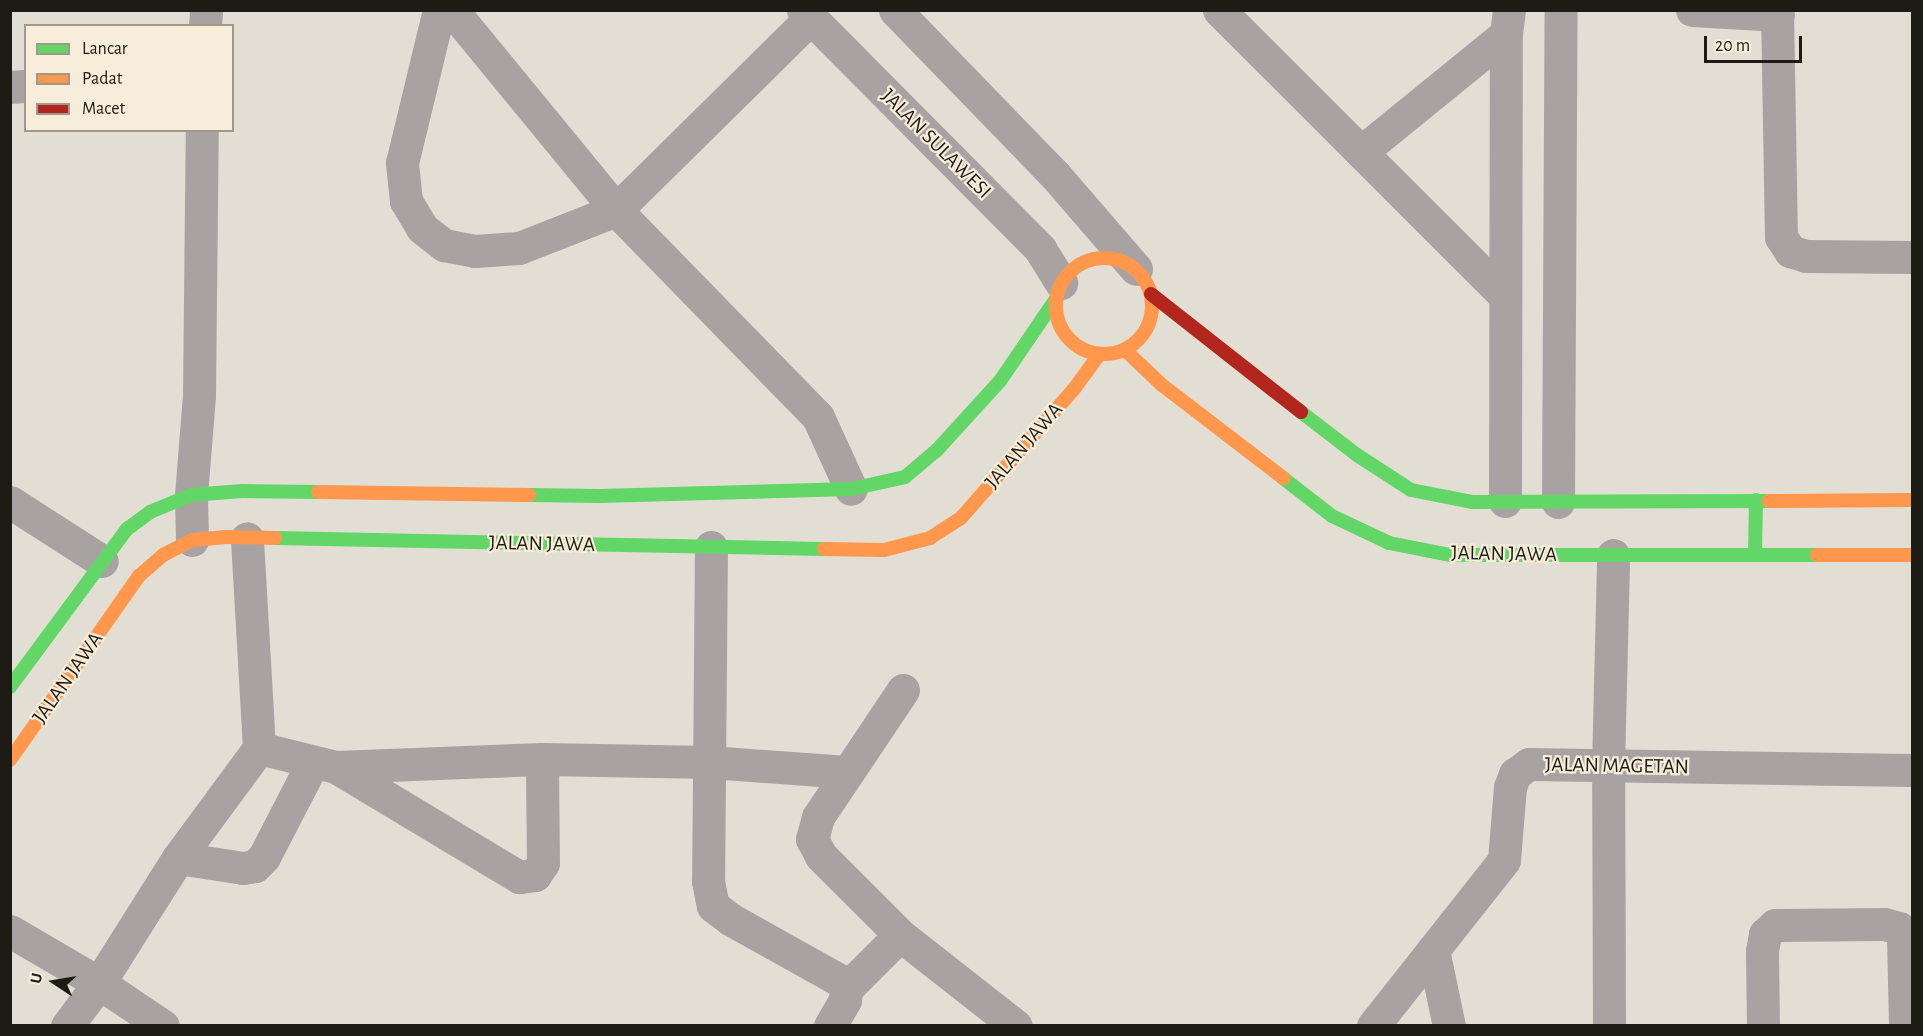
<!DOCTYPE html>
<style>
body{margin:0}
#map{position:relative;width:1923px;height:1036px;overflow:hidden;background:#e3ded3;font-family:"Alegreya Sans",sans-serif}
div>[style]{position:absolute}
[style*='--x']{left:calc(var(--x)*1px);top:calc(var(--y)*1px);width:calc(var(--w)*1px);rotate:calc(var(--a)*1deg)}
.street>*{height:33px;margin:-16.5px;padding:0 16.5px;transform-origin:16.5px;border-radius:16.5px;background:#a8a3a2}
.fast>*{height:14px;margin:-7px;padding:0 7px;transform-origin:7px;border-radius:7px;background:#63d668}
.slow>*{height:14px;margin:-7px;padding:0 7px;transform-origin:7px;border-radius:7px;background:#ff974d}
.slow>.ring{margin:-7px;padding:0;box-sizing:content-box;background:none;border:14px solid #ff974d;border-radius:50%}
.jam>*{height:14px;margin:-7px;padding:0 7px;transform-origin:7px;border-radius:7px;background:#b3261e}
span{translate:-50% -50%;white-space:nowrap;text-align:center;line-height:1.15;-webkit-text-stroke:4.5px #f7edda;paint-order:stroke}
.street-label{font-size:21px;color:#1e1b14}
.frame{position:absolute;inset:0;border:12px solid #1e1b14;pointer-events:none}
.legend{position:absolute;left:24px;top:24px;width:210px;height:108px;box-sizing:border-box;background:#f7edda;border:2px solid #a0998b;margin:0;padding:8px 10px;list-style:none;font-size:18px;color:#1e1b14}
.legend li{display:flex;align-items:center;gap:12px;height:30px}
.legend b{width:30px;border:2px solid #a0998b}
.north{position:absolute;left:24px;top:952px;width:60px;height:60px;-webkit-text-stroke:4px #f7edda;paint-order:stroke;rotate:282deg;font-size:16px;font-weight:700;line-height:24px;text-align:center;color:#1e1b14}
.north::after{content:'';display:block;margin:auto;width:21px;height:27px;background:#1e1b14;clip-path:polygon(50% 0,100% 100%,50% 72%,0 100%)}
.scale{position:absolute;left:1704px;top:36px;width:98px;height:27px;box-sizing:border-box;border:3px solid #1e1b14;border-top:0;padding-left:8px;font-size:18px;line-height:21px;white-space:nowrap;color:#1e1b14;-webkit-text-stroke:4px #f7edda;paint-order:stroke}
</style>
<div id="map">
<div class="street">
<i style="--x:439;--y:10;--w:157;--a:103.6"></i>
<i style="--x:402;--y:163;--w:38;--a:84"></i>
<i style="--x:406;--y:201;--w:31;--a:59"></i>
<i style="--x:422;--y:228;--w:28;--a:38"></i>
<i style="--x:444;--y:245;--w:32;--a:11"></i>
<i style="--x:475;--y:251;--w:44;--a:-3.9"></i>
<i style="--x:519;--y:248;--w:104;--a:-21.4"></i>
<i style="--x:616;--y:210;--w:274;--a:-44.6"></i>
<i style="--x:452;--y:10;--w:259;--a:50.6"></i>
<i style="--x:616;--y:210;--w:289;--a:45.7"></i>
<i style="--x:818;--y:417;--w:79;--a:65.4"></i>
<i style="--x:803;--y:10;--w:337;--a:45.2"></i>
<i style="--x:1040;--y:249;--w:40;--a:58"></i>
<i style="--x:895;--y:10;--w:230;--a:45.9"></i>
<i style="--x:1055;--y:175;--w:124;--a:49.2"></i>
<i style="--x:1219;--y:10;--w:404;--a:45"></i>
<i style="--x:1692;--y:10;--w:86;--a:3.3"></i>
<i style="--x:1777;--y:10;--w:227;--a:89"></i>
<i style="--x:1781;--y:237;--w:17;--a:57"></i>
<i style="--x:1790;--y:251;--w:17;--a:17"></i>
<i style="--x:1806;--y:256;--w:106;--a:0.5"></i>
<i style="--x:205;--y:26;--w:16;--a:-86"></i>
<i style="--x:10;--y:87;--w:16;--a:-4"></i>
<i style="--x:1361;--y:152;--w:187;--a:-39.1"></i>
<i style="--x:1505;--y:501;--w:467;--a:-89.9"></i>
<i style="--x:1506;--y:34;--w:24;--a:-83"></i>
<i style="--x:10;--y:502;--w:109;--a:32.7"></i>
<i style="--x:1558;--y:502;--w:492;--a:-89.7"></i>
<i style="--x:192;--y:540;--w:45;--a:-91.3"></i>
<i style="--x:191;--y:495;--w:100;--a:-85.4"></i>
<i style="--x:199;--y:395;--w:265;--a:-89.4"></i>
<i style="--x:711;--y:547;--w:334;--a:90.5"></i>
<i style="--x:708;--y:881;--w:25;--a:79"></i>
<i style="--x:713;--y:906;--w:21;--a:37"></i>
<i style="--x:730;--y:919;--w:127;--a:29.2"></i>
<i style="--x:841;--y:981;--w:9;--a:58"></i>
<i style="--x:846;--y:989;--w:11;--a:95"></i>
<i style="--x:845;--y:1000;--w:30;--a:120"></i>
<i style="--x:903;--y:690;--w:153;--a:123.8"></i>
<i style="--x:818;--y:817;--w:23;--a:105"></i>
<i style="--x:812;--y:839;--w:19;--a:62"></i>
<i style="--x:821;--y:856;--w:112;--a:45"></i>
<i style="--x:900;--y:935;--w:147;--a:38.1"></i>
<i style="--x:259;--y:748;--w:79;--a:13.9"></i>
<i style="--x:336;--y:767;--w:214;--a:31"></i>
<i style="--x:519;--y:877;--w:16;--a:-7"></i>
<i style="--x:535;--y:875;--w:14;--a:-56"></i>
<i style="--x:543;--y:863;--w:104;--a:-90.6"></i>
<i style="--x:542;--y:759;--w:206;--a:177.8"></i>
<i style="--x:542;--y:759;--w:168;--a:1"></i>
<i style="--x:710;--y:762;--w:137;--a:4.2"></i>
<i style="--x:178;--y:858;--w:66;--a:8.7"></i>
<i style="--x:243;--y:868;--w:12;--a:-9"></i>
<i style="--x:255;--y:866;--w:13;--a:-45"></i>
<i style="--x:264;--y:857;--w:107;--a:-62.7"></i>
<i style="--x:10;--y:931;--w:103;--a:30.3"></i>
<i style="--x:99;--y:983;--w:77;--a:33.9"></i>
<i style="--x:1433;--y:950;--w:78;--a:78.1"></i>
<i style="--x:846;--y:989;--w:76;--a:-45"></i>
<i style="--x:67;--y:1026;--w:54;--a:-53.3"></i>
<i style="--x:99;--y:983;--w:148;--a:-57.7"></i>
<i style="--x:178;--y:858;--w:137;--a:-53.6"></i>
<i style="--x:259;--y:748;--w:210;--a:-93.3"></i>
<i style="--x:1373;--y:1026;--w:211;--a:-51.7"></i>
<i style="--x:1504;--y:860;--w:73;--a:-85.3"></i>
<i style="--x:1510;--y:787;--w:14;--a:-69"></i>
<i style="--x:1515;--y:774;--w:17;--a:-36"></i>
<i style="--x:1529;--y:764;--w:383;--a:0.9"></i>
<i style="--x:1609;--y:1026;--w:259;--a:-90.2"></i>
<i style="--x:1608;--y:767;--w:212;--a:-88.6"></i>
<i style="--x:1763;--y:1026;--w:75;--a:-90.8"></i>
<i style="--x:1762;--y:951;--w:17;--a:-80"></i>
<i style="--x:1765;--y:934;--w:13;--a:-42"></i>
<i style="--x:1775;--y:925;--w:109;--a:-0.5"></i>
<i style="--x:1884;--y:924;--w:16;--a:15"></i>
<i style="--x:1899;--y:928;--w:10;--a:66"></i>
<i style="--x:1903;--y:937;--w:89;--a:88.7"></i>
</div>
<div class="fast">
<i style="--x:1301;--y:412;--w:71;--a:37.5"></i>
<i style="--x:1357;--y:455;--w:64;--a:32.9"></i>
<i style="--x:1411;--y:490;--w:62;--a:11.1"></i>
<i style="--x:1472;--y:502;--w:297;--a:-0.2"></i>
<i style="--x:1283;--y:478;--w:62;--a:37.8"></i>
<i style="--x:1332;--y:516;--w:63;--a:25.3"></i>
<i style="--x:1389;--y:543;--w:63;--a:11"></i>
<i style="--x:1451;--y:555;--w:366;--a:0"></i>
<i style="--x:529;--y:495;--w:70;--a:0.8"></i>
<i style="--x:599;--y:496;--w:252;--a:-1.6"></i>
<i style="--x:851;--y:489;--w:55;--a:-12.5"></i>
<i style="--x:905;--y:477;--w:42;--a:-40.2"></i>
<i style="--x:937;--y:450;--w:93;--a:-47.6"></i>
<i style="--x:1000;--y:381;--w:99;--a:-55.7"></i>
<i style="--x:275;--y:538;--w:549;--a:1.15"></i>
<i style="--x:1755;--y:555;--w:55;--a:-89"></i>
<i style="--x:10;--y:687;--w:197;--a:-53.5"></i>
<i style="--x:127;--y:529;--w:29;--a:-36"></i>
<i style="--x:150;--y:512;--w:44;--a:-22.5"></i>
<i style="--x:191;--y:495;--w:51;--a:-4.5"></i>
<i style="--x:242;--y:491;--w:76;--a:0.8"></i>
</div>
<div class="slow">
<i class="ring" style="left:1056px;top:258px;width:82px;height:82px"></i>
<i style="--x:1125;--y:350;--w:51;--a:43.4"></i>
<i style="--x:1162;--y:385;--w:153;--a:37.5"></i>
<i style="--x:318;--y:492;--w:211;--a:0.8"></i>
<i style="--x:1769;--y:501;--w:143;--a:-0.4"></i>
<i style="--x:824;--y:549;--w:60;--a:1"></i>
<i style="--x:884;--y:550;--w:48;--a:-14.6"></i>
<i style="--x:930;--y:538;--w:37;--a:-33"></i>
<i style="--x:961;--y:518;--w:171;--a:-48.8"></i>
<i style="--x:1074;--y:389;--w:42;--a:-53.7"></i>
<i style="--x:1817;--y:555;--w:95;--a:0"></i>
<i style="--x:10;--y:760;--w:225;--a:-55"></i>
<i style="--x:139;--y:576;--w:32;--a:-41"></i>
<i style="--x:163;--y:555;--w:33;--a:-27"></i>
<i style="--x:192;--y:540;--w:32;--a:-5"></i>
<i style="--x:224;--y:537;--w:51;--a:1.1"></i>
</div>
<div class="jam">
<i style="--x:1151;--y:294;--w:191;--a:38.2"></i>
</div>
<div class="street-label">
<span style="left:936px;top:144px;rotate:45deg">JALAN SULAWESI</span>
<span style="left:1024px;top:446px;rotate:-49deg">JALAN JAWA</span>
<span style="left:542px;top:544px;rotate:1deg">JALAN JAWA</span>
<span style="left:1504px;top:554px;rotate:1deg">JALAN JAWA</span>
<span style="left:68px;top:678px;rotate:-55deg">JALAN JAWA</span>
<span style="left:1617px;top:766px;rotate:1deg">JALAN MAGETAN</span>
</div>
<div class="frame"></div>
<ul class="legend">
<li><b style="height:8px;background:#63d668"></b>Lancar</li>
<li><b style="height:8px;background:#ff974d"></b>Padat</li>
<li><b style="height:8px;background:#b3261e"></b>Macet</li>
</ul>
<div class="north">U</div>
<div class="scale">20 m</div>
</div>
